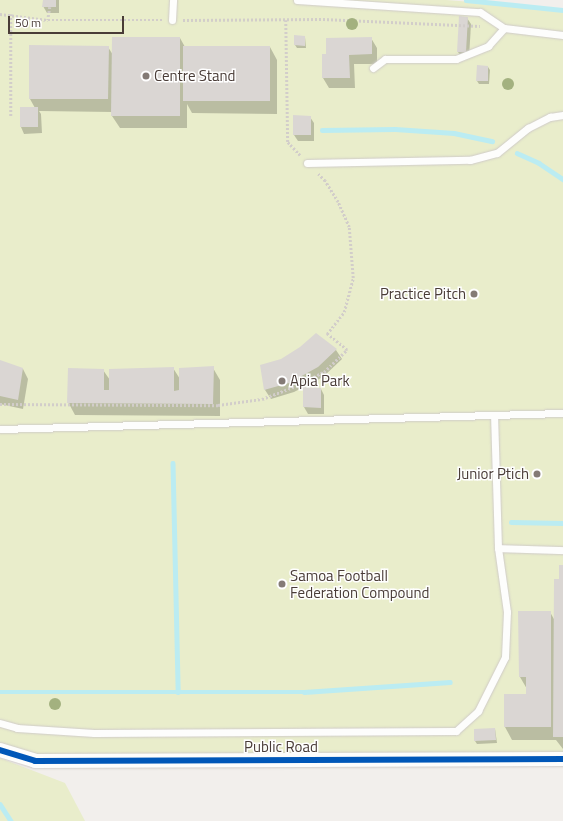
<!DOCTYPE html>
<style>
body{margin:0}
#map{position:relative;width:563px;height:821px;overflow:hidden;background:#f2efec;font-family:"Titillium Web",sans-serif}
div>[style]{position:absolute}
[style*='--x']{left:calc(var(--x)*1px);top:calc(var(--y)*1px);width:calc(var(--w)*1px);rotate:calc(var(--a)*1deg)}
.green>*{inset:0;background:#e9edcb}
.shadow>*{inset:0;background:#0003}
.stream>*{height:4.5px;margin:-2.25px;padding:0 2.25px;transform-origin:2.25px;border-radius:2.25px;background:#bbecf2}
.building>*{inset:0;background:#dad6d3}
.path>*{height:2.5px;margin-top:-1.25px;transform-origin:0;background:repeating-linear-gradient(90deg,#d2cdca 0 2px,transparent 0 4px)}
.roads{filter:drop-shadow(0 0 1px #cfcbc8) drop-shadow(0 0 1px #cfcbc8)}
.service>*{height:7px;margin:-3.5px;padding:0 3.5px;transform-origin:3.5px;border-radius:3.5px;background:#fdfdfc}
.minor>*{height:14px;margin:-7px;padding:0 7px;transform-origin:7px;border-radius:7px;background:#fdfdfc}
.cycleway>*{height:6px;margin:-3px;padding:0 3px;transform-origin:3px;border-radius:3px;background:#0057b8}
.trees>*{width:12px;height:12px;margin:-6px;border-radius:50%;background:#a3b17f}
.dots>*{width:11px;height:11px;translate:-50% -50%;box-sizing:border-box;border:2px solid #fff;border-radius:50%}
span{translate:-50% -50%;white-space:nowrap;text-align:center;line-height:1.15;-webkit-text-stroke:3px #fff;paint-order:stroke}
.poi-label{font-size:15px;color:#493c37}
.left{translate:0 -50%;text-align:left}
.right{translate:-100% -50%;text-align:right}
.street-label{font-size:15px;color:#493c37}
.scale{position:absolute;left:8px;top:16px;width:116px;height:18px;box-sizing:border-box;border:2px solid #493c37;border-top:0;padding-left:5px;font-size:12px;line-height:14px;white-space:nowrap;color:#493c37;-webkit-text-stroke:3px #fff;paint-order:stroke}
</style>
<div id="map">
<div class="green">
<i style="clip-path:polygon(0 0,446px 0,563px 9px,563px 754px,0 755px)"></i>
<i style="clip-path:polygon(0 758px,65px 783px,85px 821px,0 821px)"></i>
</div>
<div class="shadow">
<i style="clip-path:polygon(44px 0,59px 0,59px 13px,47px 13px,43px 6px)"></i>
<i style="clip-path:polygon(467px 18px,471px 24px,469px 58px,462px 58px,458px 52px)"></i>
<i style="clip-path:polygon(305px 37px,306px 48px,297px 48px,295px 45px)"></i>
<i style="clip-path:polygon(180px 38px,185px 47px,270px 47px,277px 60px,277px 114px,192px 113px,187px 104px,187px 128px,120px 128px,112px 116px,112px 112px,39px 111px,41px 114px,42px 133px,24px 134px,21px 127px,21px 108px,35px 108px,30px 99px,108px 47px,113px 55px)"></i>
<i style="clip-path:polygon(371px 38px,377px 48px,377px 64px,354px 64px,355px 88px,329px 88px,323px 78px,323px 55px)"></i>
<i style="clip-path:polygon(488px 67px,490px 70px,489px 84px,479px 84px,477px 81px)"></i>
<i style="clip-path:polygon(310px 117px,314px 123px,314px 141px,298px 141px,294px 135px)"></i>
<i style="clip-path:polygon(316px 334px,336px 350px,342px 359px,323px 377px,294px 392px,271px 399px,265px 390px,281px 360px,301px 348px)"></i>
<i style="clip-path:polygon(0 361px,23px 369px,28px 379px,23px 409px,0 404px)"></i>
<i style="clip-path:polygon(173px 368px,180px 379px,213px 368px,220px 380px,220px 416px,75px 415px,68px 402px,103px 370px,110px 380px)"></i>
<i style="clip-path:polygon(304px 388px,321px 389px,324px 395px,324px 414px,308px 414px,304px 407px)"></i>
<i style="clip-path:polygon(563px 566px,563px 749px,556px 740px,512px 740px,505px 727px,505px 695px,527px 695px,527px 689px,520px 677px,550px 612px,555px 621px)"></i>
<i style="clip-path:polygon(495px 729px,497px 743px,477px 744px,475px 741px)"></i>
</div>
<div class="stream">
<i style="--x:466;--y:0;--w:98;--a:5.9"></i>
<i style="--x:322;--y:130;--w:73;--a:-0.8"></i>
<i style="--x:395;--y:129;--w:59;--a:3.9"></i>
<i style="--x:454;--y:133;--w:39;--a:12"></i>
<i style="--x:517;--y:153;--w:24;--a:24"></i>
<i style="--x:539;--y:163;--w:29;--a:34"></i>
<i style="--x:173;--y:463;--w:229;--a:88.7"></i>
<i style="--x:511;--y:522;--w:52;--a:1.1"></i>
<i style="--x:0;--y:692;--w:304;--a:0"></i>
<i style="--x:304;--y:692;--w:146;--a:-3.9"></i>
<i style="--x:0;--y:804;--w:20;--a:57"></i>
</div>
<div class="building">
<i style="clip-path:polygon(43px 0,56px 0,56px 7px,42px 7px)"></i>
<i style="clip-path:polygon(459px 16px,468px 17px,466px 52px,457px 52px)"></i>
<i style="clip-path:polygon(294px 35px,305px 36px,305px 46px,294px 45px)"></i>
<i style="clip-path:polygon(112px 37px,180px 37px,180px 116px,111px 116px)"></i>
<i style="clip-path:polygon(372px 37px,372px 54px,349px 55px,350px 78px,322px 78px,322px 54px,326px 54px,326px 38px)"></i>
<i style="clip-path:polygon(29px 45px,109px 46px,108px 99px,29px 99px)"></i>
<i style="clip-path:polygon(183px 46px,270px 46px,270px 101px,183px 101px)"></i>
<i style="clip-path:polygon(477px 65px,488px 66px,488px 81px,476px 81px)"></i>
<i style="clip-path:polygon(20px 107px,38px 107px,38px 127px,20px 127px)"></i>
<i style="clip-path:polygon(293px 115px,311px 116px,311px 135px,293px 135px)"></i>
<i style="clip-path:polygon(316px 333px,337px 349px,318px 367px,289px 383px,264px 390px,260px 365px,281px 359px,300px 347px)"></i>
<i style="clip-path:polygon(0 360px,23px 368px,18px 400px,0 396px)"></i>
<i style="clip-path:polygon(214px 366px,213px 404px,67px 403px,68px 368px,104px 369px,104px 390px,109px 390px,109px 369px,174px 367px,174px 391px,179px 390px,179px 368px)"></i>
<i style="clip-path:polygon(303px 387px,321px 388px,321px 408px,303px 407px)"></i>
<i style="clip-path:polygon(559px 565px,563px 565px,563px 737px,553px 737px,554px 579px,559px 579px)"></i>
<i style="clip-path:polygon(518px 611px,551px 611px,551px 727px,504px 727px,504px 694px,526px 694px,526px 677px,519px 677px)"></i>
<i style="clip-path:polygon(495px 728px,496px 740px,474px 741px,474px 729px)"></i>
</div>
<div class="path">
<i style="--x:50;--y:7;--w:13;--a:99"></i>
<i style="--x:48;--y:20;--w:114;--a:0"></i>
<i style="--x:0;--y:14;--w:48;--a:7.1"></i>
<i style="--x:11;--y:14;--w:102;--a:90"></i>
<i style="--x:183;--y:20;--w:140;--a:-0.4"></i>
<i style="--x:323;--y:19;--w:157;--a:2.6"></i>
<i style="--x:286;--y:20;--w:122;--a:89.1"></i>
<i style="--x:288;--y:142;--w:18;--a:47"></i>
<i style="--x:0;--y:404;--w:218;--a:0.3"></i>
<i style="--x:218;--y:405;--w:44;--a:-7.8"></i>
<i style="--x:262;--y:399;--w:36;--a:-21"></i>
<i style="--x:296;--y:386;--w:31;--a:-27"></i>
<i style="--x:324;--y:372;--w:32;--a:-44"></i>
<i style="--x:347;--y:350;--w:26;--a:-141"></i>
<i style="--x:327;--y:334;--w:28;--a:-52"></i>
<i style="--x:344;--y:312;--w:35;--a:-75"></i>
<i style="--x:353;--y:278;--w:51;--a:-94.5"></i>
<i style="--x:349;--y:227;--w:27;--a:-114"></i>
<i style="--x:338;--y:202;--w:25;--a:-122"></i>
<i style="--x:325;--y:181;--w:11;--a:-135"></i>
</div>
<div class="roads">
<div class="service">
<i style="--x:297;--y:0;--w:183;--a:3.8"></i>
<i style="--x:480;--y:12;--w:29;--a:34"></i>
<i style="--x:504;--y:28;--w:59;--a:6.8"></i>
<i style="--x:172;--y:20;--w:20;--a:-87"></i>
<i style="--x:373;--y:68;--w:15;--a:-37"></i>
<i style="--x:385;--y:59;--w:71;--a:0"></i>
<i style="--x:456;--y:59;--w:35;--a:-22"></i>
<i style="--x:488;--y:46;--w:24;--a:-48"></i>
<i style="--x:307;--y:163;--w:163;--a:-1.1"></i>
<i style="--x:470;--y:160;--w:28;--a:-15"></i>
<i style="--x:497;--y:153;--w:40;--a:-39"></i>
<i style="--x:528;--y:128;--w:25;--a:-27"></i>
<i style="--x:550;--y:117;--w:13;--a:-9"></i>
<i style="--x:0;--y:429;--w:563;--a:-1.63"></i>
<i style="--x:498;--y:548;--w:65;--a:1.8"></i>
<i style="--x:0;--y:723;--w:18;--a:16"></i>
<i style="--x:17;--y:728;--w:77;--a:3.7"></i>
<i style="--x:94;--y:733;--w:362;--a:-0.3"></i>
<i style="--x:456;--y:731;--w:30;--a:-42"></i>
<i style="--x:478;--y:711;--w:60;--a:-63.4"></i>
<i style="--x:505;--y:657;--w:45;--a:-87.5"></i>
<i style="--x:507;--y:612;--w:65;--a:-98"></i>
<i style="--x:498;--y:548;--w:133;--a:-91.7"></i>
</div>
<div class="minor">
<i style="--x:0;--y:750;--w:37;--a:17"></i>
<i style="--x:35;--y:761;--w:528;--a:-0.22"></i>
</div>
</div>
<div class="cycleway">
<i style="--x:0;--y:750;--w:37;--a:17"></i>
<i style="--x:35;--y:761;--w:528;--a:-0.22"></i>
</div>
<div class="trees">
<i style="left:352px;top:24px"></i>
<i style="left:508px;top:84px"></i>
<i style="left:55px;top:704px"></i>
</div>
<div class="dots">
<i style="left:146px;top:76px;background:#847b76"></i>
<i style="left:474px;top:294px;background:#847b76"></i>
<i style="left:282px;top:381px;background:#847b76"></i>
<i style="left:537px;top:474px;background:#847b76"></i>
<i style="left:282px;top:584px;background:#847b76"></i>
</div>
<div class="poi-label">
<span class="left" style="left:154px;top:76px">Centre Stand</span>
<span class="right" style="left:466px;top:294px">Practice Pitch</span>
<span class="left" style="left:290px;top:381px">Apia Park</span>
<span class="right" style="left:529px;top:474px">Junior Ptich</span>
<span class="left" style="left:290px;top:584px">Samoa Football<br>Federation Compound</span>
</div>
<div class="street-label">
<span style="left:281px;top:747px">Public Road</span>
</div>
<div class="scale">50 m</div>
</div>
